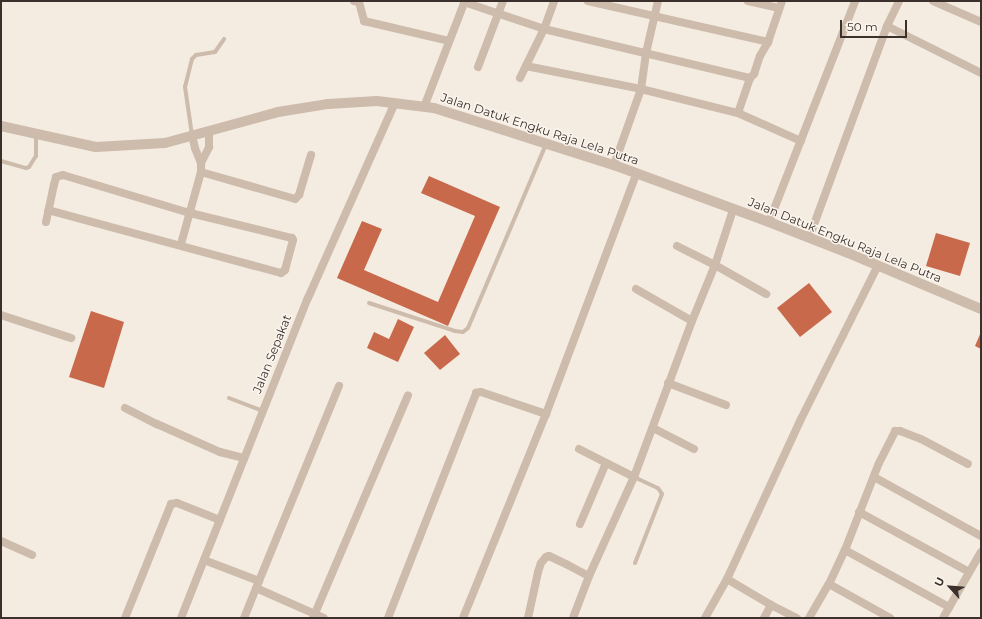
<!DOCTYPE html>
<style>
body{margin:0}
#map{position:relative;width:982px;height:619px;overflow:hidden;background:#f4ebe1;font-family:Montserrat,sans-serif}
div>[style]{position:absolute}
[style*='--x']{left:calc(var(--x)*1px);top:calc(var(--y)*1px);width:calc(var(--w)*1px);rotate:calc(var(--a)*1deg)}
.building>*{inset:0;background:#c8694b}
.service>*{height:4px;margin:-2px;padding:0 2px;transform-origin:2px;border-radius:2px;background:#cdbbac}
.minor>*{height:8px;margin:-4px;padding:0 4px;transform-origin:4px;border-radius:4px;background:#cdbbac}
.tertiary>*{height:10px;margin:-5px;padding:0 5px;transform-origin:5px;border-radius:5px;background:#cdbbac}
span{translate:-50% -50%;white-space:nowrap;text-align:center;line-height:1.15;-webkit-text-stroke:3px #fbf5ee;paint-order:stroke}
.street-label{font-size:12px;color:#3b302b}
.frame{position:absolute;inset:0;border:2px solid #3b302b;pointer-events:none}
.north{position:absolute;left:930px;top:567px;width:40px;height:40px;-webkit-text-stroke:3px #fbf5ee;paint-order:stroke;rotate:296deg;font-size:11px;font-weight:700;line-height:16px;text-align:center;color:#3b302b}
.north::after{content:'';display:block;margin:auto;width:14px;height:18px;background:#3b302b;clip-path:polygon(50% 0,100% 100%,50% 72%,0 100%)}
.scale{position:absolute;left:840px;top:20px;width:67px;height:18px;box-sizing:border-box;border:2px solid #3b302b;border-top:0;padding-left:5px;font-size:12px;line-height:14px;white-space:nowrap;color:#3b302b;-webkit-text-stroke:3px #fbf5ee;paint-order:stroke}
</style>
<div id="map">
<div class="building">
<i style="clip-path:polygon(429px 176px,500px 207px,448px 326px,337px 278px,362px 221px,382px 229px,364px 270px,438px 302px,475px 216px,421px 193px)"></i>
<i style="clip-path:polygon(936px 233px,970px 243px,960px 276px,926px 266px)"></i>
<i style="clip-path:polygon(809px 283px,832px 312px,800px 337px,777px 308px)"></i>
<i style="clip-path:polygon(91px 311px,124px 322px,104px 388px,69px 377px)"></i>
<i style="clip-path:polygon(398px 319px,414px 327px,398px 362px,367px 348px,374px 332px,389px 339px)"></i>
<i style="clip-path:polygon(981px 332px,981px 349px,975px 346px)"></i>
<i style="clip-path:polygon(445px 335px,460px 354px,440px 370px,424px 353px)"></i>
</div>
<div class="service">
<i style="--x:192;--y:135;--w:49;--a:-98.3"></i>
<i style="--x:185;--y:87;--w:29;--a:-76"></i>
<i style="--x:192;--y:59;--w:6;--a:-45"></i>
<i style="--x:196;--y:55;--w:19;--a:-9"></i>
<i style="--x:215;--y:52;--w:16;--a:-55"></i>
<i style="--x:1;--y:161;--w:26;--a:16"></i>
<i style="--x:26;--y:168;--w:3;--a:-18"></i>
<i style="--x:29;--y:167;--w:13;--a:-58"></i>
<i style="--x:36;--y:156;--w:21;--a:-90"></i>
<i style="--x:369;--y:303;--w:90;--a:18"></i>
<i style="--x:455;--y:331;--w:8;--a:7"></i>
<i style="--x:463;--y:332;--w:6;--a:-39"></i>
<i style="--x:468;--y:328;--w:200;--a:-67"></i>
<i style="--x:229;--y:398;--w:36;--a:21"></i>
<i style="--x:634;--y:477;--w:26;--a:25"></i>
<i style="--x:658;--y:488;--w:7;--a:56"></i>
<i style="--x:662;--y:494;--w:74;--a:111.4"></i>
</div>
<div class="minor">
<i style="--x:354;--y:1;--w:5;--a:11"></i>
<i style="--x:359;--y:2;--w:20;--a:75"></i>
<i style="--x:364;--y:21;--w:87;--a:13.2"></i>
<i style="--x:588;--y:1;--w:185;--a:12.8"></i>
<i style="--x:748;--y:1;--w:32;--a:13"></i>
<i style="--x:933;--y:1;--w:52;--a:23.6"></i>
<i style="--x:464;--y:2;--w:84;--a:18.6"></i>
<i style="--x:544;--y:29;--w:212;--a:13.4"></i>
<i style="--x:750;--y:78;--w:6;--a:-45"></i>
<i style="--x:754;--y:74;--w:19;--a:-72"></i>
<i style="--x:760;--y:56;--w:16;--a:-60"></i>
<i style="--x:768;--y:42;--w:43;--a:-71.1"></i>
<i style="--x:887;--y:26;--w:105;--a:26.6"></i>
<i style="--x:526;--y:66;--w:117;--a:11.3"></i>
<i style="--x:641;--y:89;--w:100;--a:13.9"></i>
<i style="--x:738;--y:113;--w:69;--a:24"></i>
<i style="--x:478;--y:67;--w:71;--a:-69.3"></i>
<i style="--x:520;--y:78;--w:55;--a:-63.9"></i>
<i style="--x:544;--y:29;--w:30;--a:-70"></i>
<i style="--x:424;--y:107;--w:114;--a:-68.9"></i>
<i style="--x:738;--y:113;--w:37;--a:-71"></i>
<i style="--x:201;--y:163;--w:18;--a:-63"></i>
<i style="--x:209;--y:147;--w:16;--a:-90"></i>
<i style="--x:614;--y:165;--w:81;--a:-70.4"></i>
<i style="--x:641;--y:89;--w:36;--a:-82"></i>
<i style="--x:646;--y:53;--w:53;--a:-77"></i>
<i style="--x:201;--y:172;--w:98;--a:16"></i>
<i style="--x:295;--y:199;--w:6;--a:-45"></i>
<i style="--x:299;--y:195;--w:42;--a:-73.3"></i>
<i style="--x:46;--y:222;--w:38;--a:-78"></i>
<i style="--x:54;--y:185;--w:8;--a:-76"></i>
<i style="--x:56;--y:177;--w:7;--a:-16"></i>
<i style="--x:63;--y:175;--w:133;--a:16.7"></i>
<i style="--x:190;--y:213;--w:105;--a:13.8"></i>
<i style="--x:292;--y:238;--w:2;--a:63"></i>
<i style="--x:293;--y:240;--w:31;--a:105"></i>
<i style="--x:285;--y:270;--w:5;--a:143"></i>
<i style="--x:281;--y:273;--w:241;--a:-164.9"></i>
<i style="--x:769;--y:222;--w:237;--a:-68.7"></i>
<i style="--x:809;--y:238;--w:226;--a:-69.8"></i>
<i style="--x:887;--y:26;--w:28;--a:-64"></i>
<i style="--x:181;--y:244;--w:75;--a:-74.5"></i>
<i style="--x:201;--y:172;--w:9;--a:-90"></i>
<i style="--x:201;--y:163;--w:16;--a:-112"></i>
<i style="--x:195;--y:148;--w:13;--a:-103"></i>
<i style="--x:677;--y:246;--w:42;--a:26.6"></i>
<i style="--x:715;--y:265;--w:59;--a:29.6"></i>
<i style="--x:636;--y:289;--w:64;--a:29.7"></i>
<i style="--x:1;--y:315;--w:74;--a:18.2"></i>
<i style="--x:668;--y:383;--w:62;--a:20.8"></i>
<i style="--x:125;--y:408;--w:36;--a:27"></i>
<i style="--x:157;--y:424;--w:69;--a:24"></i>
<i style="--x:220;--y:452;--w:25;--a:14"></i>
<i style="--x:653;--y:428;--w:46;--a:27.1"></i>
<i style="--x:579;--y:449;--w:62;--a:27"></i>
<i style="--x:874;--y:477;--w:122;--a:28.9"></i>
<i style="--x:859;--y:512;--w:125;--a:28.6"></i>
<i style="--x:580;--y:524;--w:66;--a:-66.9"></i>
<i style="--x:1;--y:541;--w:34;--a:24"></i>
<i style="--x:845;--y:550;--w:119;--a:28.7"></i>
<i style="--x:204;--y:560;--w:59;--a:20.9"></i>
<i style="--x:259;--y:581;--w:40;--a:112"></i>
<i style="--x:727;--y:579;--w:51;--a:30.6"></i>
<i style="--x:771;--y:605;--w:29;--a:27"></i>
<i style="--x:259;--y:581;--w:211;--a:-67.7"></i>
<i style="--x:829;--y:584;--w:70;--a:29.1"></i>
<i style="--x:256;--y:588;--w:74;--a:23.8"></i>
<i style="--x:125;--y:618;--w:123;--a:-68"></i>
<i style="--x:171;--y:504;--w:6;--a:-9"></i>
<i style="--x:177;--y:503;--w:46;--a:21.6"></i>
<i style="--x:181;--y:618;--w:344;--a:-68.4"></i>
<i style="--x:308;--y:298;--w:214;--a:-66"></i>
<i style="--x:313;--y:618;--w:242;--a:-66.9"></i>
<i style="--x:388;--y:618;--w:242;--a:-68.6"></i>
<i style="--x:476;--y:393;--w:5;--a:-11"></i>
<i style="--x:481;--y:392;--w:69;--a:18.7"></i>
<i style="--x:463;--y:618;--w:220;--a:-67.9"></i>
<i style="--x:546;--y:414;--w:256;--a:-69.4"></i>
<i style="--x:528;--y:618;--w:47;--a:-77.7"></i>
<i style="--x:538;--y:572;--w:9;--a:-72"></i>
<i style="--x:541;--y:563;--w:8;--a:-50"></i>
<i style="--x:546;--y:557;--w:3;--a:-18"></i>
<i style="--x:549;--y:556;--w:19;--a:25"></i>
<i style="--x:566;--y:564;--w:26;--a:28"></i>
<i style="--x:573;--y:618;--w:45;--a:-69.1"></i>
<i style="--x:589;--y:576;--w:109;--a:-65.6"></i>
<i style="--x:634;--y:477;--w:166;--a:-69.6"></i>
<i style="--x:692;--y:321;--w:61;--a:-67.7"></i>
<i style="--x:715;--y:265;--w:58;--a:-71.9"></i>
<i style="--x:705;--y:618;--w:45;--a:-60.6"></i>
<i style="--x:727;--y:579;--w:176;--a:-65.2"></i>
<i style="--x:801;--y:419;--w:172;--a:-63.4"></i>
<i style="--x:764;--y:618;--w:15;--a:-62"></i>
<i style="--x:809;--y:618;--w:39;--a:-60"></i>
<i style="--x:829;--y:584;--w:38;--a:-65"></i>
<i style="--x:845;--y:550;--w:93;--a:-68.7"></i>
<i style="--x:879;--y:463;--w:36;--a:-63"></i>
<i style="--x:895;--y:431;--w:5;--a:0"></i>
<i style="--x:900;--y:431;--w:22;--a:21"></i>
<i style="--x:921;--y:439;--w:53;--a:28"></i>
<i style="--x:943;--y:618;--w:76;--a:-60.1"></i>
</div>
<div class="tertiary">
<i style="--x:1;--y:126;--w:97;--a:12.5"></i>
<i style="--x:96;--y:147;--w:69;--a:-3.3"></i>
<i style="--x:165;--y:143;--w:117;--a:-15.3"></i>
<i style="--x:278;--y:112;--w:51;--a:-9.1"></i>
<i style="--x:328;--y:104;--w:49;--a:-3.5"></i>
<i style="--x:377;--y:101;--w:57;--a:7"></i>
<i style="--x:434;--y:108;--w:189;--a:17.6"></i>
<i style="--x:614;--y:165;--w:165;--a:20.2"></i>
<i style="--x:769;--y:222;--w:85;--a:21.4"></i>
<i style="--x:848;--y:253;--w:144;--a:22.8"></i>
</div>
<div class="street-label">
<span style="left:540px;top:129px;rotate:18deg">Jalan Datuk Engku Raja Lela Putra</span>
<span style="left:845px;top:240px;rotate:22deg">Jalan Datuk Engku Raja Lela Putra</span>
<span style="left:272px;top:354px;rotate:-68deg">Jalan Sepakat</span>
</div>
<div class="frame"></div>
<div class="north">U</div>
<div class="scale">50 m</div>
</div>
